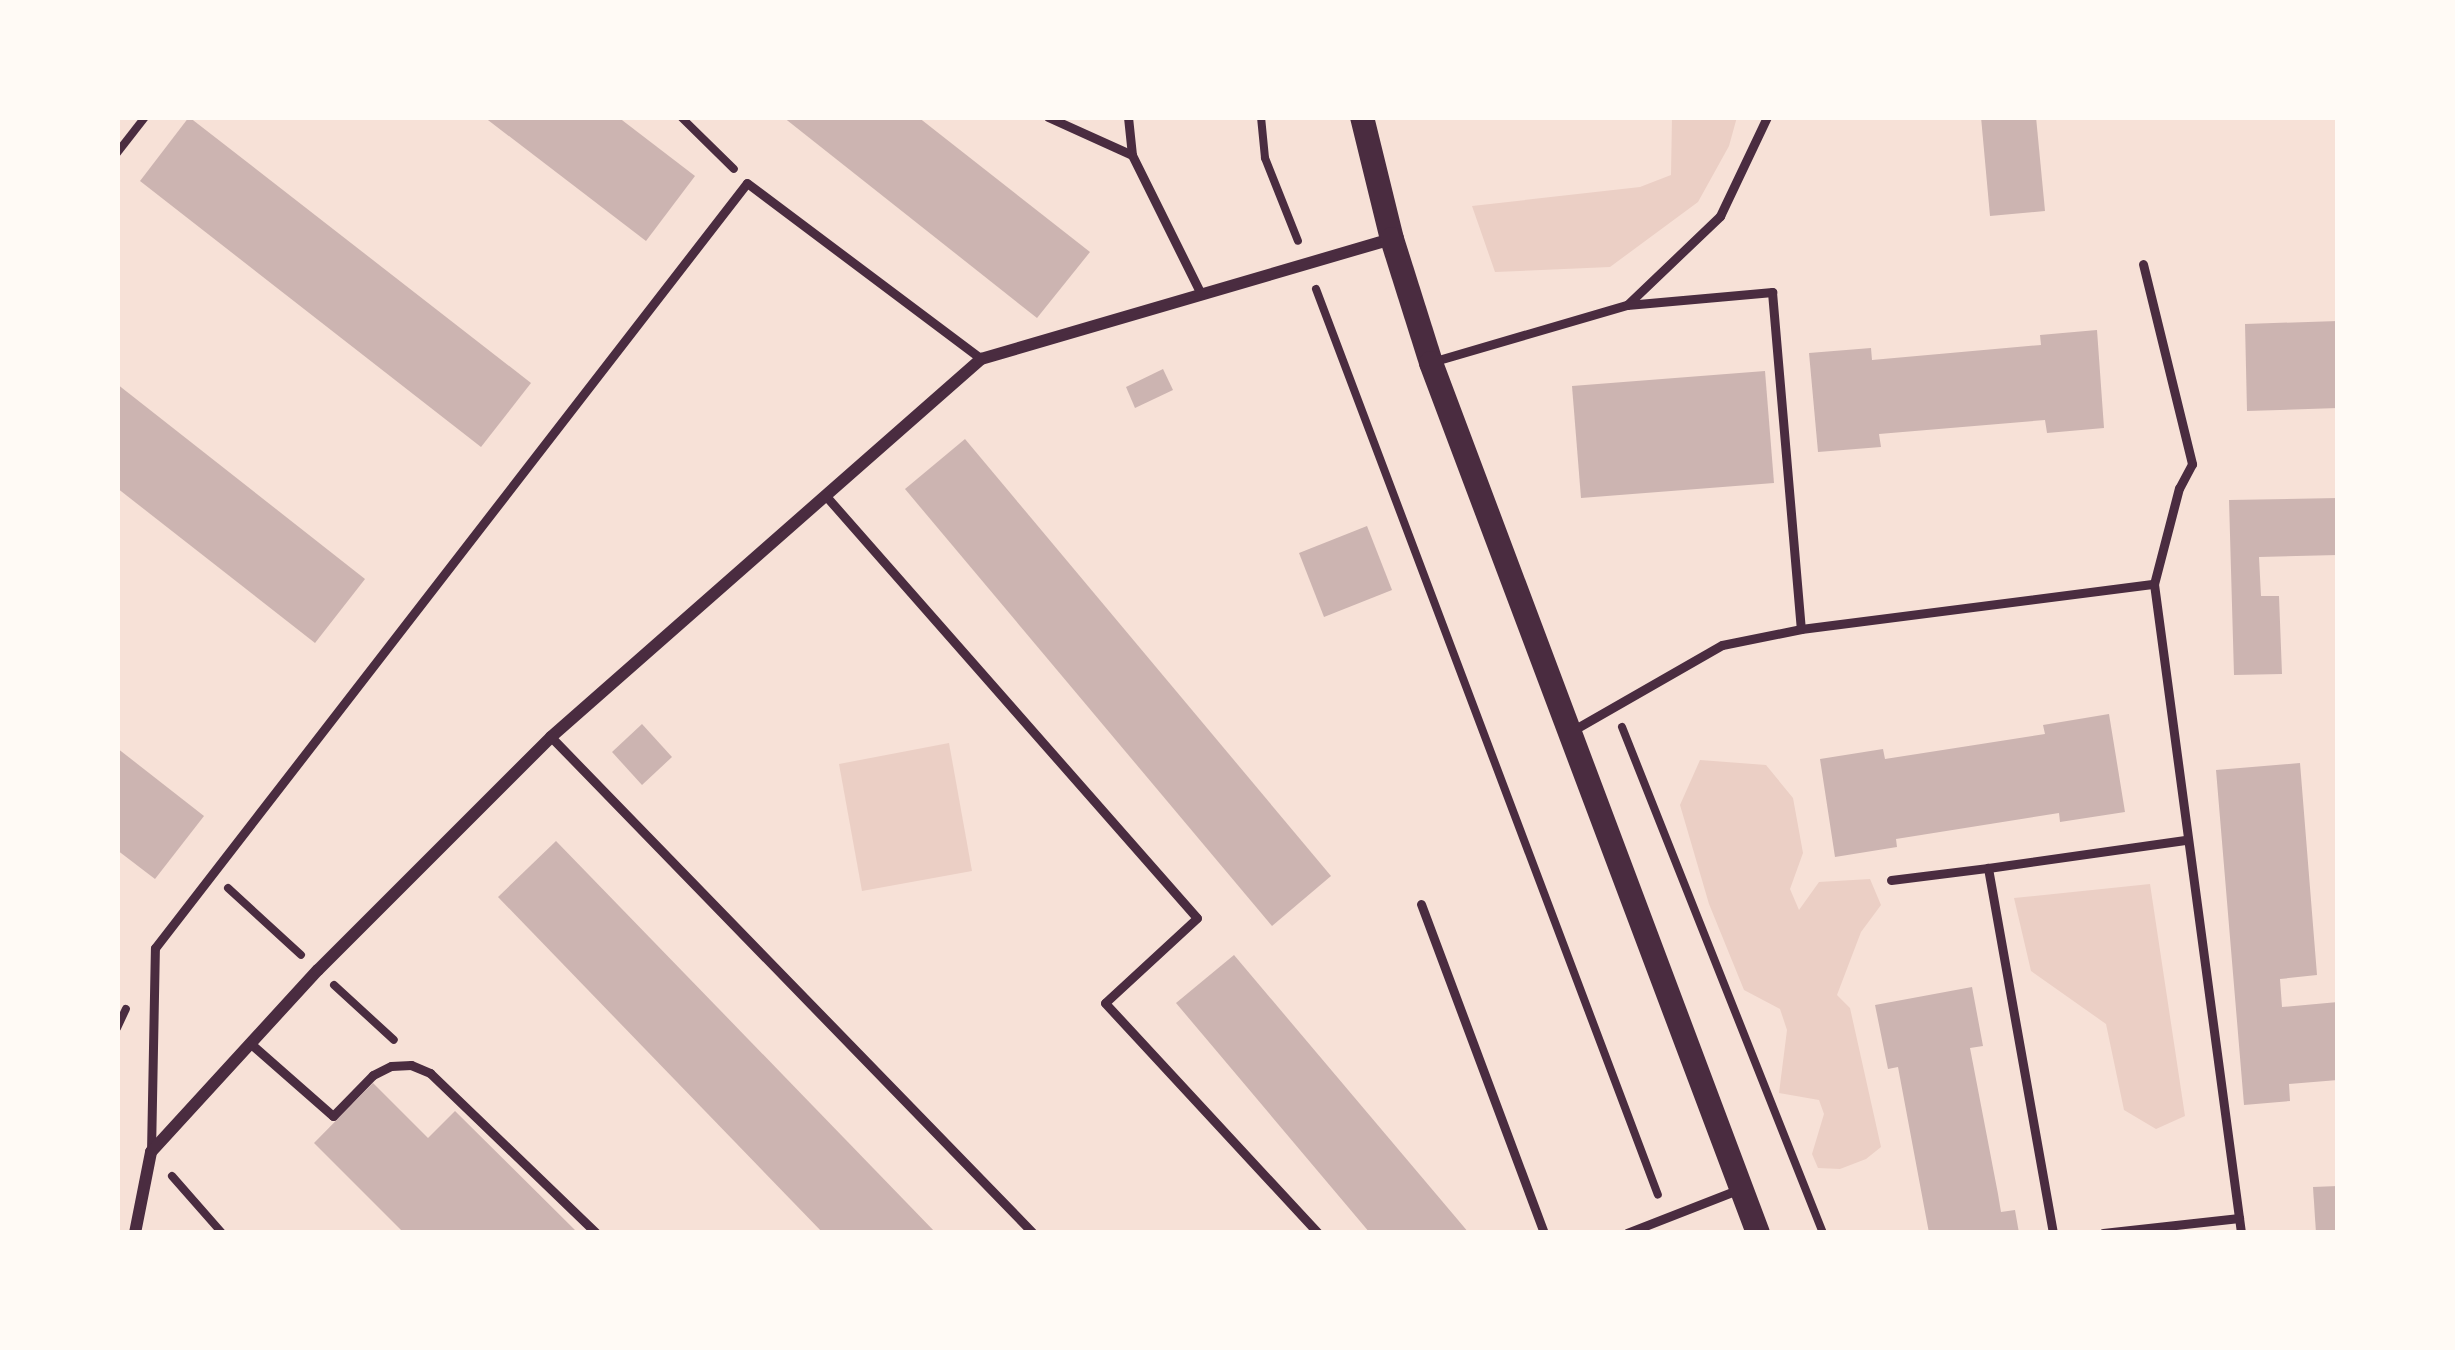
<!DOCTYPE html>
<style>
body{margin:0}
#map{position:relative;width:2455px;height:1350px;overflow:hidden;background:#f7e1d7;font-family:Arial,sans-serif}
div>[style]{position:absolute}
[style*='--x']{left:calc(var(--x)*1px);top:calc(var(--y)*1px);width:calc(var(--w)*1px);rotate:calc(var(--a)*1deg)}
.green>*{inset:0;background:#ebcfc5}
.building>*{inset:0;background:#ccb4b1}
.path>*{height:8px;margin:-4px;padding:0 4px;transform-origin:4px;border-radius:4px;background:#4a2c40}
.service>*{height:9px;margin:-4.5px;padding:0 4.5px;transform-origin:4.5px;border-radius:4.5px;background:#4a2c40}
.minor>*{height:12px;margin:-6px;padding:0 6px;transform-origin:6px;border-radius:6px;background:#4a2c40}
.secondary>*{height:24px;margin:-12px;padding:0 12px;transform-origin:12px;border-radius:12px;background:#4a2c40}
span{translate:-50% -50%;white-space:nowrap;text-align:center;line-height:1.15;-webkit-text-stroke:12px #fffaf5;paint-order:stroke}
.frame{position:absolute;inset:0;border:120px solid #fffaf5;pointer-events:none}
</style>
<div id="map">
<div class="green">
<i style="clip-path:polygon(1672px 117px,1737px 117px,1729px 146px,1698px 202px,1610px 267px,1495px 272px,1472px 206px,1640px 187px,1671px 175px)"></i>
<i style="clip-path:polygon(949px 743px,972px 871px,862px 891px,839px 764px)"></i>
<i style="clip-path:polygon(1700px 760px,1766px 765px,1793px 798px,1803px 853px,1790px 889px,1799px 910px,1819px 882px,1870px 879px,1881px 905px,1861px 932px,1837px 995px,1850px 1008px,1881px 1147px,1866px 1159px,1840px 1169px,1818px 1168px,1812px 1154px,1824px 1114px,1819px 1100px,1779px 1093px,1787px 1030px,1780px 1009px,1744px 990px,1709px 904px,1680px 805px)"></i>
<i style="clip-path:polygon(2150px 884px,2185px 1116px,2156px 1129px,2124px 1110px,2106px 1024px,2031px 971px,2014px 898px)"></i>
</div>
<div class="building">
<i style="clip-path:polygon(189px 117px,531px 383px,481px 447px,140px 181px)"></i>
<i style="clip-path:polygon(484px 117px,618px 117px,695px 176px,646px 241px)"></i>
<i style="clip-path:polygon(783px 117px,918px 117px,1090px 252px,1037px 318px)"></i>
<i style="clip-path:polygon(1981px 117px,2036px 117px,2045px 211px,1990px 216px)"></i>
<i style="clip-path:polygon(2338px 321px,2338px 408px,2247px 411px,2245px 324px)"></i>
<i style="clip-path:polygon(2097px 330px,2104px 428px,2047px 433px,2045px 420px,1879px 434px,1881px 447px,1818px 452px,1809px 353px,1871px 348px,1872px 360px,2041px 345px,2040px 335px)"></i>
<i style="clip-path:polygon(1163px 369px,1173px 390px,1135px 408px,1126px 387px)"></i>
<i style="clip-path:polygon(1765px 371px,1774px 483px,1581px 498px,1572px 386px)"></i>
<i style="clip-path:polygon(117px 384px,365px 579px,315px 643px,117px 488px)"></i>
<i style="clip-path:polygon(965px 439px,1331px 876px,1272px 926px,905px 489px)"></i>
<i style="clip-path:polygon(2338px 498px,2338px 555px,2259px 557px,2261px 596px,2279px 596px,2282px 674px,2234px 675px,2229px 500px)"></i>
<i style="clip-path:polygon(1367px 526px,1392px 590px,1324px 617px,1299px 553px)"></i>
<i style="clip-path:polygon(2109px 714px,2125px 812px,2060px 822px,2059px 813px,1896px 839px,1897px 847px,1835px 857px,1820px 759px,1883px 749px,1885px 759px,2045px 734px,2043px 725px)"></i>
<i style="clip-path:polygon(642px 724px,672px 757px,642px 785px,612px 752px)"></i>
<i style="clip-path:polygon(117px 748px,204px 816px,155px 879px,117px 850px)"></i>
<i style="clip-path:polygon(2300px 763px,2317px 975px,2280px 979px,2282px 1007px,2338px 1002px,2338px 1080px,2289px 1084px,2290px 1101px,2244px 1105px,2216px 770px)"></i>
<i style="clip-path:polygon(556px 841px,783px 1075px,936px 1233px,823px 1233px,498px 897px)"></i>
<i style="clip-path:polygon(1234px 955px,1469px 1233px,1370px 1233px,1176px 1003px)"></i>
<i style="clip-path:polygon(1972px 987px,1983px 1046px,1970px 1048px,1998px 1194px,2001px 1212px,2015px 1210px,2019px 1233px,1929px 1233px,1898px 1067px,1888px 1069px,1875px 1005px)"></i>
<i style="clip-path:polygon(373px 1083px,428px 1138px,455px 1111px,578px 1233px,404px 1233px,314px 1143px)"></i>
<i style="clip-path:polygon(2338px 1186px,2338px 1232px,2316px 1233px,2313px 1187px)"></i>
</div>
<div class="path">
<i style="--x:681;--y:117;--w:74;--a:44.5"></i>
<i style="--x:1261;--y:117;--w:41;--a:84.4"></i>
<i style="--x:1265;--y:158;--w:89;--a:68.3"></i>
<i style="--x:117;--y:153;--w:46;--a:-52.1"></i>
<i style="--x:1316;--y:289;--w:968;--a:69.32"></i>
<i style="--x:1622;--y:727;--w:544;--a:68.34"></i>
<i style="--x:228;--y:888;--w:99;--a:42.5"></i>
<i style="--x:334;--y:985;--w:81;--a:42.5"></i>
<i style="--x:117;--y:1028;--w:21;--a:-65"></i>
<i style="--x:172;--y:1176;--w:76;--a:48.7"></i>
</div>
<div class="service">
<i style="--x:1048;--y:117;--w:92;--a:24.3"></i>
<i style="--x:1132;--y:155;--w:153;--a:63.6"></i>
<i style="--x:1128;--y:117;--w:38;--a:84"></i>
<i style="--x:2143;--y:264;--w:206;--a:76.2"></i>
<i style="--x:2192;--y:464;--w:27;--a:118"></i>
<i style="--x:2179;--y:488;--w:99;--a:104.6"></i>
<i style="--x:1627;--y:305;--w:129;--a:-43.7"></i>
<i style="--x:1720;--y:216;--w:110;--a:-64.6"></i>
<i style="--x:1435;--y:361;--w:200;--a:-16.3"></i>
<i style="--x:1627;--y:305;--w:146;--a:-5.1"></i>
<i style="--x:1772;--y:292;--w:338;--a:85.1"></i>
<i style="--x:825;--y:495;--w:563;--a:48.67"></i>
<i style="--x:1197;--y:918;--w:125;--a:137.3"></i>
<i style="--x:1105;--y:1003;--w:313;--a:47.2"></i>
<i style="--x:1570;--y:732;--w:175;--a:-29.8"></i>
<i style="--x:1722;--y:645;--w:81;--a:-11.4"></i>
<i style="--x:1801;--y:629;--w:356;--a:-7.3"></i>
<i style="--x:2154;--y:584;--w:655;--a:82.36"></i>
<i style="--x:551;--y:737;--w:692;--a:45.82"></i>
<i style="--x:1891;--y:880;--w:98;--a:-7.1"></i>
<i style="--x:1421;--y:904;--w:351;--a:69.5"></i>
<i style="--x:251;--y:1044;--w:109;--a:41.3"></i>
<i style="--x:333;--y:1116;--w:57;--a:-45.7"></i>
<i style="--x:373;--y:1075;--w:20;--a:-27"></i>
<i style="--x:391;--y:1066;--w:20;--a:-3"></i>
<i style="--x:411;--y:1065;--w:21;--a:23"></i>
<i style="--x:430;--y:1073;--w:231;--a:43.9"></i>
<i style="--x:151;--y:1152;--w:204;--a:-88.9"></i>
<i style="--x:155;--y:948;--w:967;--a:-52.27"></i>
<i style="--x:747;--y:183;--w:293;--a:36.9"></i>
<i style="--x:1627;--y:1233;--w:121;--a:-21.3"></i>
<i style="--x:2053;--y:1233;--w:371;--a:-100.1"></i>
<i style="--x:1988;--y:868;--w:199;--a:-8.1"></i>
<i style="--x:2103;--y:1233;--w:137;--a:-6.3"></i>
</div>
<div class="minor">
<i style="--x:135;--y:1233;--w:83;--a:-78.8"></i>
<i style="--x:151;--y:1152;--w:247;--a:-47.5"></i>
<i style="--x:318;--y:970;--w:330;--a:-45"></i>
<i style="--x:551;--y:737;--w:573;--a:-41.32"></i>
<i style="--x:981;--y:359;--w:428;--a:-16.3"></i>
</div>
<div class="secondary">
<i style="--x:1362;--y:117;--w:126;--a:76.2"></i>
<i style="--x:1392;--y:239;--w:130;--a:72.5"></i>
<i style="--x:1431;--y:363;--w:929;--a:69.4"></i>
</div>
<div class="frame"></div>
</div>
